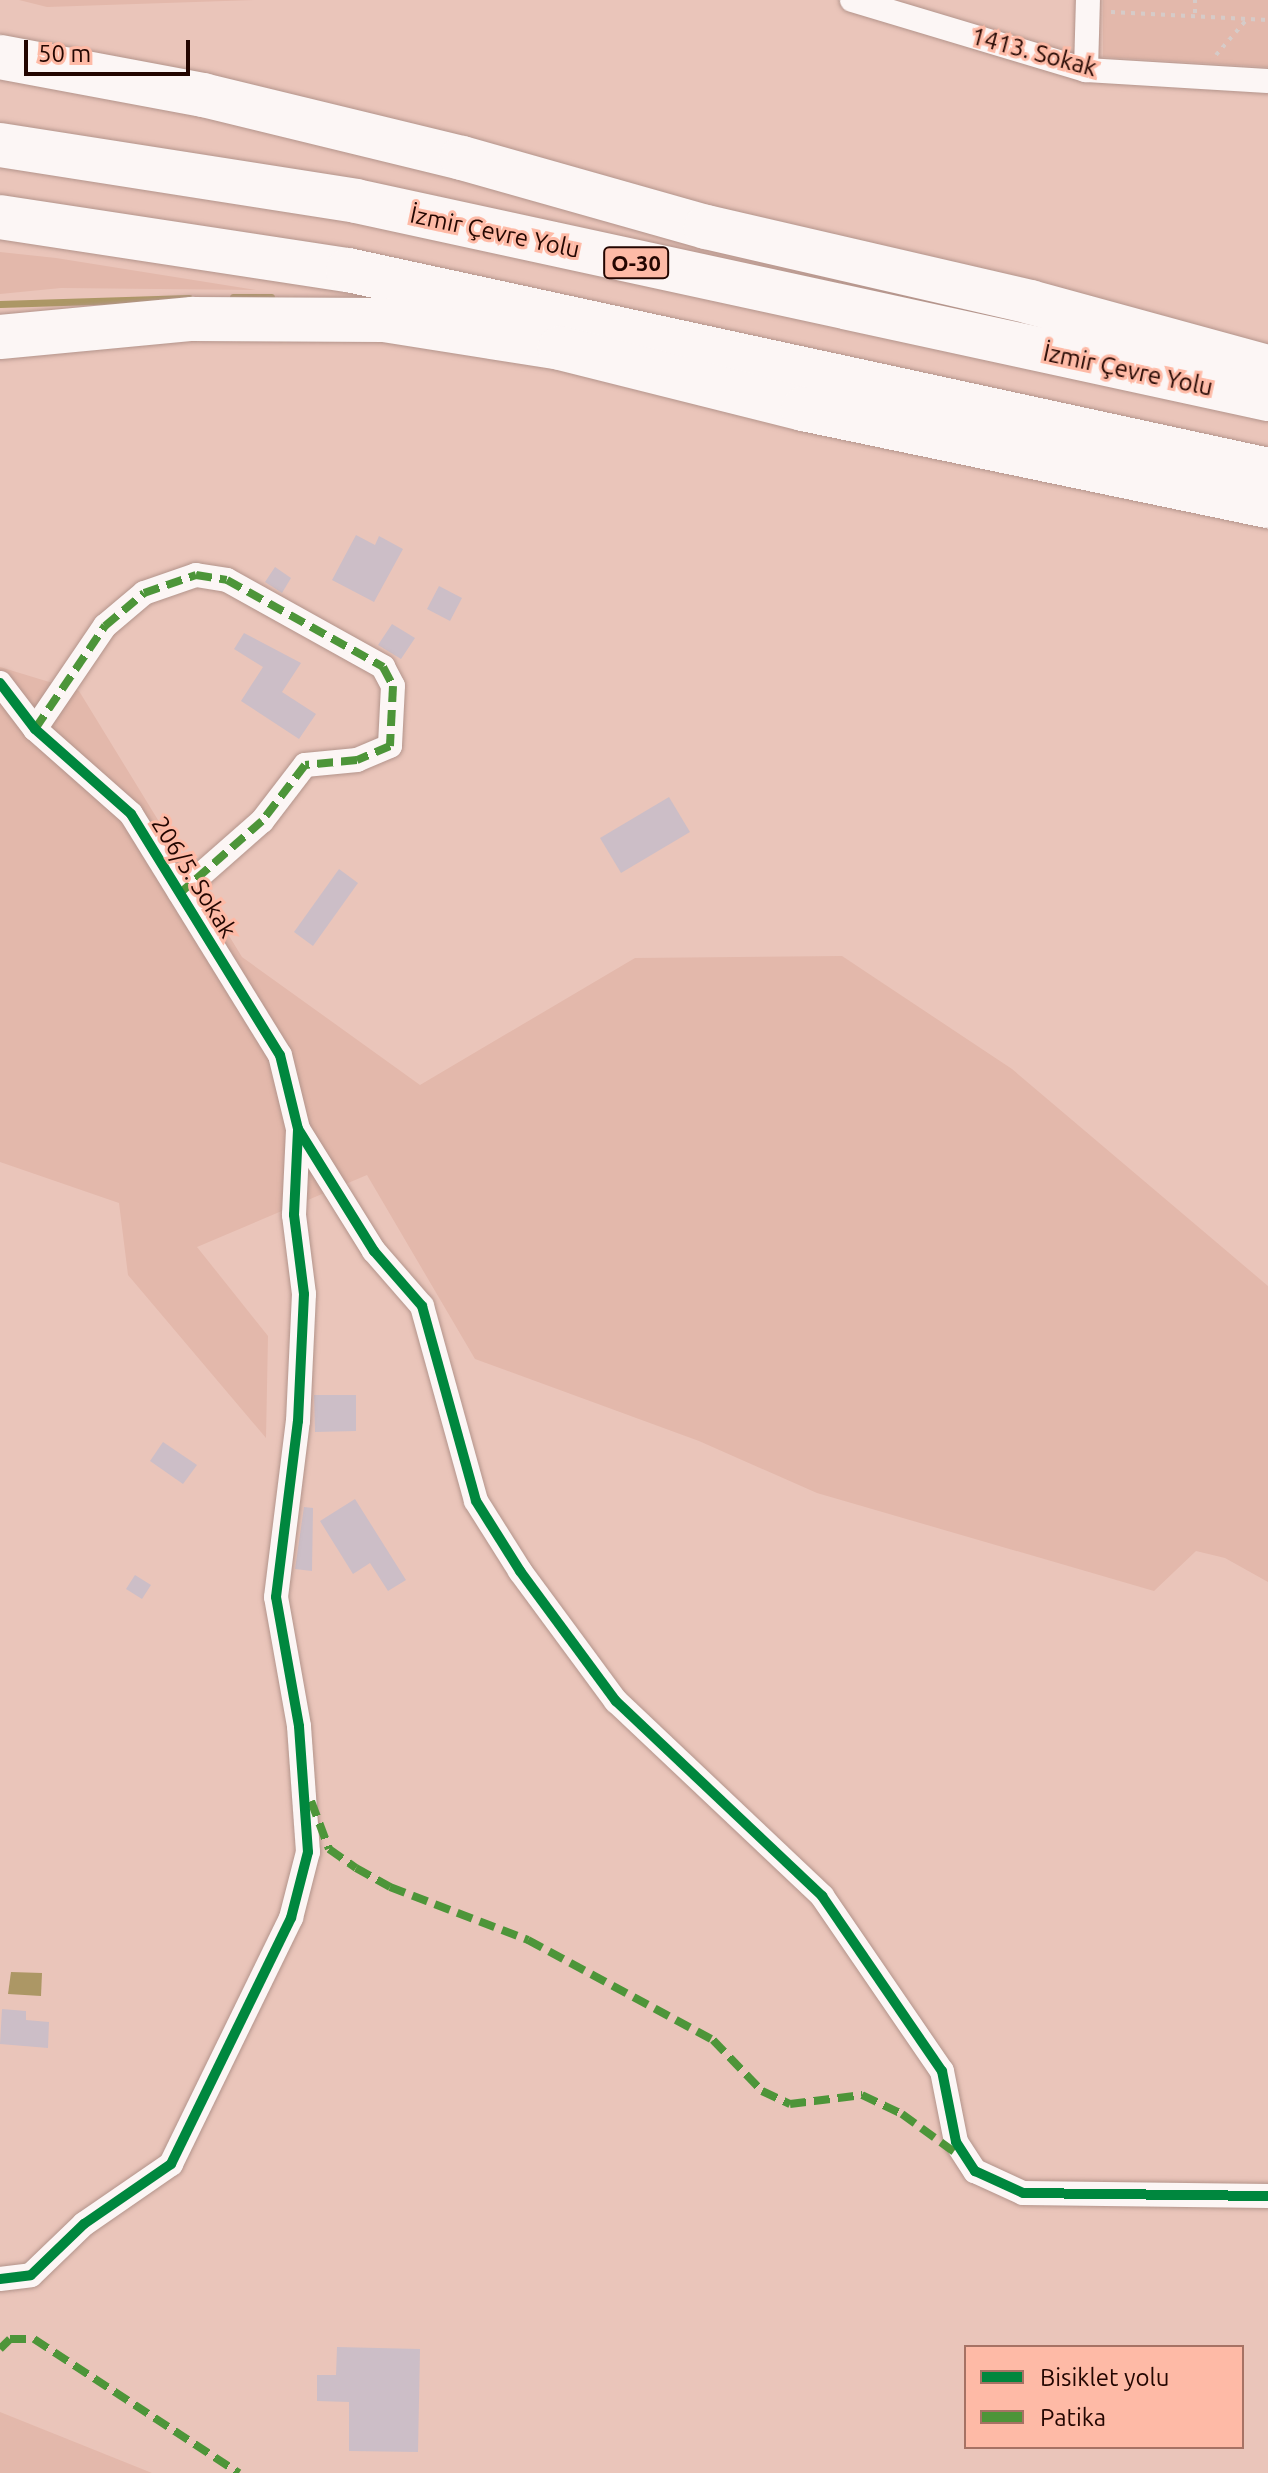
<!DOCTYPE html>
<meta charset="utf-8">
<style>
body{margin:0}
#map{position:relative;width:1268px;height:2473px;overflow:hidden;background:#eac5ba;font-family:Ubuntu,sans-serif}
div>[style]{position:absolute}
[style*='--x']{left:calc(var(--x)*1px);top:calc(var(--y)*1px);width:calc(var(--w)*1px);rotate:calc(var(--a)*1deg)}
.green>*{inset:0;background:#e3b8ab}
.water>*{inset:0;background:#ac9765}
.stream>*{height:7px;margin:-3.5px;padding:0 3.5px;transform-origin:3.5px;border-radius:3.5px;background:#ac9765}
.building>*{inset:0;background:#ccbec7}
.path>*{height:4px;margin-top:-2px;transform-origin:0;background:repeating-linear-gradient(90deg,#d6cbc8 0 4px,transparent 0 10px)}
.roads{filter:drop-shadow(0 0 2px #b3948b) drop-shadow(0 0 2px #b3948b)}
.minor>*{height:24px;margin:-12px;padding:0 12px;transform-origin:12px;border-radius:12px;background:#fcf6f5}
.motorway>*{height:44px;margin:-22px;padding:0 22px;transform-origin:22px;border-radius:22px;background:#fcf6f5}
.quiet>*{height:8px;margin-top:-4px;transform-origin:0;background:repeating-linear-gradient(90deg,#4d9539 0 16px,transparent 0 24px)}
.cycleway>*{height:10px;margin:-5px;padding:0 5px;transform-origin:5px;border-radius:5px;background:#00873e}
span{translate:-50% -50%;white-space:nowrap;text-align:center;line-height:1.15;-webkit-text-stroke:6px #febaa6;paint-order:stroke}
.shield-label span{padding:2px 6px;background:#febaa6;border:2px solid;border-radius:6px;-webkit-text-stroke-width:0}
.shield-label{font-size:22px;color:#230601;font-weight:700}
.street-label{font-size:24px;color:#230601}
.legend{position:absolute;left:964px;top:2345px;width:280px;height:104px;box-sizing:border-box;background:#febaa6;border:2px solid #a67264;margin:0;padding:10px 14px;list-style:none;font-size:24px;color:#230601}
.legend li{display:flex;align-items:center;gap:16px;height:40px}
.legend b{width:40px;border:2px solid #a67264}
.scale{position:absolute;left:24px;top:40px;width:166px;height:36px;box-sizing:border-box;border:4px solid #230601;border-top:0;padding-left:10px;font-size:24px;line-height:28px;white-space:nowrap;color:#230601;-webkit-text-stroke:6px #febaa6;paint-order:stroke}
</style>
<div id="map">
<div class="green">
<i style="clip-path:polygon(19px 0,254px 0,47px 7px)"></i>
<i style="clip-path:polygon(1103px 0,1268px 0,1268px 67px,1103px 57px)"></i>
<i style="clip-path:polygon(0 252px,56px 258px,256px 290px,61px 288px,0 294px)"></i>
<i style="clip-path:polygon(0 667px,79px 691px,242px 957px,420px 1085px,635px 958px,842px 956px,1012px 1069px,1268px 1286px,1268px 1582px,1225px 1558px,1196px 1551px,1154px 1591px,817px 1493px,699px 1441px,475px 1359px,367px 1175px,197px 1247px,268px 1336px,266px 1438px,128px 1275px,119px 1203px,0 1162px)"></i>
<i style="clip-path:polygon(0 2412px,152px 2473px,0 2473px)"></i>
</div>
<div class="water">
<i style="clip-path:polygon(11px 1972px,42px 1973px,41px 1996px,8px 1994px)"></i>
</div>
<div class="stream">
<i style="--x:233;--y:297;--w:38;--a:0"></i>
<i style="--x:0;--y:304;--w:189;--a:-1.8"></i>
</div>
<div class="building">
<i style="clip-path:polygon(356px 535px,375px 545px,379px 536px,403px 549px,374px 602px,332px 580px)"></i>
<i style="clip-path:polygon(275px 567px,291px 578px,282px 593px,265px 582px)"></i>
<i style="clip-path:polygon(439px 586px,462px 598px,450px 621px,427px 609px)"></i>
<i style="clip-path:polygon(392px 624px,415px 638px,401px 659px,378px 645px)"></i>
<i style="clip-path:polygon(244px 633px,301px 663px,282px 692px,316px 714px,299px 739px,241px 701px,263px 667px,234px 649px)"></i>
<i style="clip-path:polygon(669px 797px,690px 832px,621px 873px,600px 838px)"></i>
<i style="clip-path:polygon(339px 869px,358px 883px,313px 946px,294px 932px)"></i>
<i style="clip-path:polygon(314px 1395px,356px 1395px,356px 1431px,315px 1432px)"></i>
<i style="clip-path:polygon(163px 1442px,197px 1465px,183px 1484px,150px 1461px)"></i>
<i style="clip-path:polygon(355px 1499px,406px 1580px,388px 1591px,370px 1563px,353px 1574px,320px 1521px)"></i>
<i style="clip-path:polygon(304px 1507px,313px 1508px,312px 1571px,295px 1569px)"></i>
<i style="clip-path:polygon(135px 1575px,151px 1585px,142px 1599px,126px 1589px)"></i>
<i style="clip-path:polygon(2px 2009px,26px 2011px,26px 2020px,49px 2022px,48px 2048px,0 2044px)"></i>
<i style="clip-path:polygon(337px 2347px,420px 2349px,418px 2452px,349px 2451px,349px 2402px,317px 2401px,317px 2375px,336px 2375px)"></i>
</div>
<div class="path">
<i style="--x:1111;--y:12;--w:157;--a:2.9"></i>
<i style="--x:1195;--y:13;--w:13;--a:-90"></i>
<i style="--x:1216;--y:55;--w:49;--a:-49.1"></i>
</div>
<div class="roads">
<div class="minor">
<i style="--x:852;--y:0;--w:244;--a:16.7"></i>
<i style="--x:1086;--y:70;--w:182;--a:3.5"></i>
<i style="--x:1086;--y:70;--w:70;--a:-88.4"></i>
<i style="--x:0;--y:683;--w:58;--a:52.7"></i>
<i style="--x:35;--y:729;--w:128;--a:41.5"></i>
<i style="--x:131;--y:814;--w:283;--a:58.3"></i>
<i style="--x:280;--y:1055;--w:76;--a:76.3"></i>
<i style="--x:298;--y:1129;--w:144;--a:58.1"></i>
<i style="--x:374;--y:1251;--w:73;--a:48.9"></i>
<i style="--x:422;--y:1306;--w:202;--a:74.5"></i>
<i style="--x:476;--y:1501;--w:83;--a:57.8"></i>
<i style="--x:520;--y:1571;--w:162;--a:53.6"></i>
<i style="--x:616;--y:1701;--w:284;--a:43.4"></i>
<i style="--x:822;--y:1896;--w:212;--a:55.6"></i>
<i style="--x:942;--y:2071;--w:72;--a:78.8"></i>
<i style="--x:956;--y:2142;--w:35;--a:57"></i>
<i style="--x:975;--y:2171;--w:53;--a:24.6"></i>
<i style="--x:1023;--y:2193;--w:245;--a:0.7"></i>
<i style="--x:35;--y:729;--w:125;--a:-55.8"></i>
<i style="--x:105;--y:626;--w:51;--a:-40.2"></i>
<i style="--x:144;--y:593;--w:55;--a:-19.1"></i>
<i style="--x:196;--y:575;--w:31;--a:9"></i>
<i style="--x:227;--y:580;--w:179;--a:29.1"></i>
<i style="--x:383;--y:667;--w:21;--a:62"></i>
<i style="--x:393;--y:686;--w:60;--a:92.9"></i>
<i style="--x:390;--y:746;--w:36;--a:157"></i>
<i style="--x:357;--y:760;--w:52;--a:174.5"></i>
<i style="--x:305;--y:765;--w:71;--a:127.5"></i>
<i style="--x:262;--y:821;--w:109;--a:138.7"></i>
<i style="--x:0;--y:2279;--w:31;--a:-7"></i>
<i style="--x:31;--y:2275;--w:74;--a:-43.9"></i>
<i style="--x:84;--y:2224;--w:106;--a:-34.6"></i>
<i style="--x:171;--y:2164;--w:274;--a:-64"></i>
<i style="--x:291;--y:1918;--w:68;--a:-75.6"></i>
<i style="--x:308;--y:1852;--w:126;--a:-94.1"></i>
<i style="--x:299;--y:1726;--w:131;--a:-100.1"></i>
<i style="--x:276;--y:1597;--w:177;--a:-82.9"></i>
<i style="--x:298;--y:1421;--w:127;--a:-87.3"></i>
<i style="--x:304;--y:1294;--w:80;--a:-97.2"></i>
<i style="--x:294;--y:1215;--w:86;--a:-87.3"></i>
</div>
<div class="motorway">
<i style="--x:0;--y:57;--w:207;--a:10.6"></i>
<i style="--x:203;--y:95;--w:267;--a:13.7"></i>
<i style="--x:462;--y:158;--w:254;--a:15.8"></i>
<i style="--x:706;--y:227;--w:333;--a:13"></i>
<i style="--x:1030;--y:302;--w:247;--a:15.3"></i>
<i style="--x:0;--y:145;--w:360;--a:8.9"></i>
<i style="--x:356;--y:201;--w:933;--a:12.25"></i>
<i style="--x:0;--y:217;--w:352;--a:8.7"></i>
<i style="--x:348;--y:270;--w:941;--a:12.26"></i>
<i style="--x:0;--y:337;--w:193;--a:-5.4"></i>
<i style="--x:192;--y:319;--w:192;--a:0.3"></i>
<i style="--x:384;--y:320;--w:178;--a:9"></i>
<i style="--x:560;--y:348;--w:251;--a:14.1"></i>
<i style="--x:803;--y:409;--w:475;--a:11.8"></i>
</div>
</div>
<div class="quiet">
<i style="--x:35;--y:729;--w:125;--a:-55.8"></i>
<i style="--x:105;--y:626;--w:51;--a:-40.2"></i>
<i style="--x:144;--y:593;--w:55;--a:-19.1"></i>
<i style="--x:196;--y:575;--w:31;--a:9"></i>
<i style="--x:227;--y:580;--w:179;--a:29.1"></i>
<i style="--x:383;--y:667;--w:21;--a:62"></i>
<i style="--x:393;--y:686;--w:60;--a:92.9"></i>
<i style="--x:390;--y:746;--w:36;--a:157"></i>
<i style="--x:357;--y:760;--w:52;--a:174.5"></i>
<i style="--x:305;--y:765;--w:71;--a:127.5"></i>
<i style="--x:262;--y:821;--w:109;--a:138.7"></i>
<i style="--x:311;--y:1801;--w:51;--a:69.4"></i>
<i style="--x:329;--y:1849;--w:33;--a:35"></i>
<i style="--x:356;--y:1868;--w:39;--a:29"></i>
<i style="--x:390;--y:1887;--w:148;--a:21"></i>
<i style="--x:528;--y:1940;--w:210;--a:28.4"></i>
<i style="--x:713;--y:2040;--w:71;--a:46.1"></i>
<i style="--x:762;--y:2091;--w:31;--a:25"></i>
<i style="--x:790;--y:2104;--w:73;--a:-7.1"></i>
<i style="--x:862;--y:2095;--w:44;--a:25.4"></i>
<i style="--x:902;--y:2114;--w:68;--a:36"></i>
<i style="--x:0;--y:2349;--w:14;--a:-45"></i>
<i style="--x:10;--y:2339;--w:24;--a:0"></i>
<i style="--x:34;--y:2339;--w:245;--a:33.2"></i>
</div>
<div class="cycleway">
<i style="--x:0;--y:683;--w:58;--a:52.7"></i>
<i style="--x:35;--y:729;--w:128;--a:41.5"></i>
<i style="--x:131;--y:814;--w:283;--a:58.3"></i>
<i style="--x:280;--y:1055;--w:76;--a:76.3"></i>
<i style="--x:298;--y:1129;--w:144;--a:58.1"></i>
<i style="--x:374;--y:1251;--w:73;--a:48.9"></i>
<i style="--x:422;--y:1306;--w:202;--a:74.5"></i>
<i style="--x:476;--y:1501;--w:83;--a:57.8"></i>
<i style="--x:520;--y:1571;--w:162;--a:53.6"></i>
<i style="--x:616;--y:1701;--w:284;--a:43.4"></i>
<i style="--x:822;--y:1896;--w:212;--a:55.6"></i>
<i style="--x:942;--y:2071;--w:72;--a:78.8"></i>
<i style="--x:956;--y:2142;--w:35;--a:57"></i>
<i style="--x:975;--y:2171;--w:53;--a:24.6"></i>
<i style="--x:1023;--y:2193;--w:245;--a:0.7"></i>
<i style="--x:0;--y:2279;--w:31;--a:-7"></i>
<i style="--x:31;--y:2275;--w:74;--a:-43.9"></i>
<i style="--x:84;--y:2224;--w:106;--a:-34.6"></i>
<i style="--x:171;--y:2164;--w:274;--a:-64"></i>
<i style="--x:291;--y:1918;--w:68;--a:-75.6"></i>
<i style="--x:308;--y:1852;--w:126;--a:-94.1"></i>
<i style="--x:299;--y:1726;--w:131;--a:-100.1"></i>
<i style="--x:276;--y:1597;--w:177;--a:-82.9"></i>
<i style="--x:298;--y:1421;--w:127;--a:-87.3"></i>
<i style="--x:304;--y:1294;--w:80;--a:-97.2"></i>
<i style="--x:294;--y:1215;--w:86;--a:-87.3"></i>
</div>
<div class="shield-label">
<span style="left:636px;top:263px">O-30</span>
</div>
<div class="street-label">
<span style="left:1034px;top:52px;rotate:15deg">1413. Sokak</span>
<span style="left:495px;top:232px;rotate:12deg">İzmir Çevre Yolu</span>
<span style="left:1128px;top:370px;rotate:12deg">İzmir Çevre Yolu</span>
<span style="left:194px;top:877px;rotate:58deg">206/5. Sokak</span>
</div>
<ul class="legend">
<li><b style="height:10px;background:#00873e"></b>Bisiklet yolu</li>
<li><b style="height:10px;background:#4d9539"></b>Patika</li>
</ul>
<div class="scale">50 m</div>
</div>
